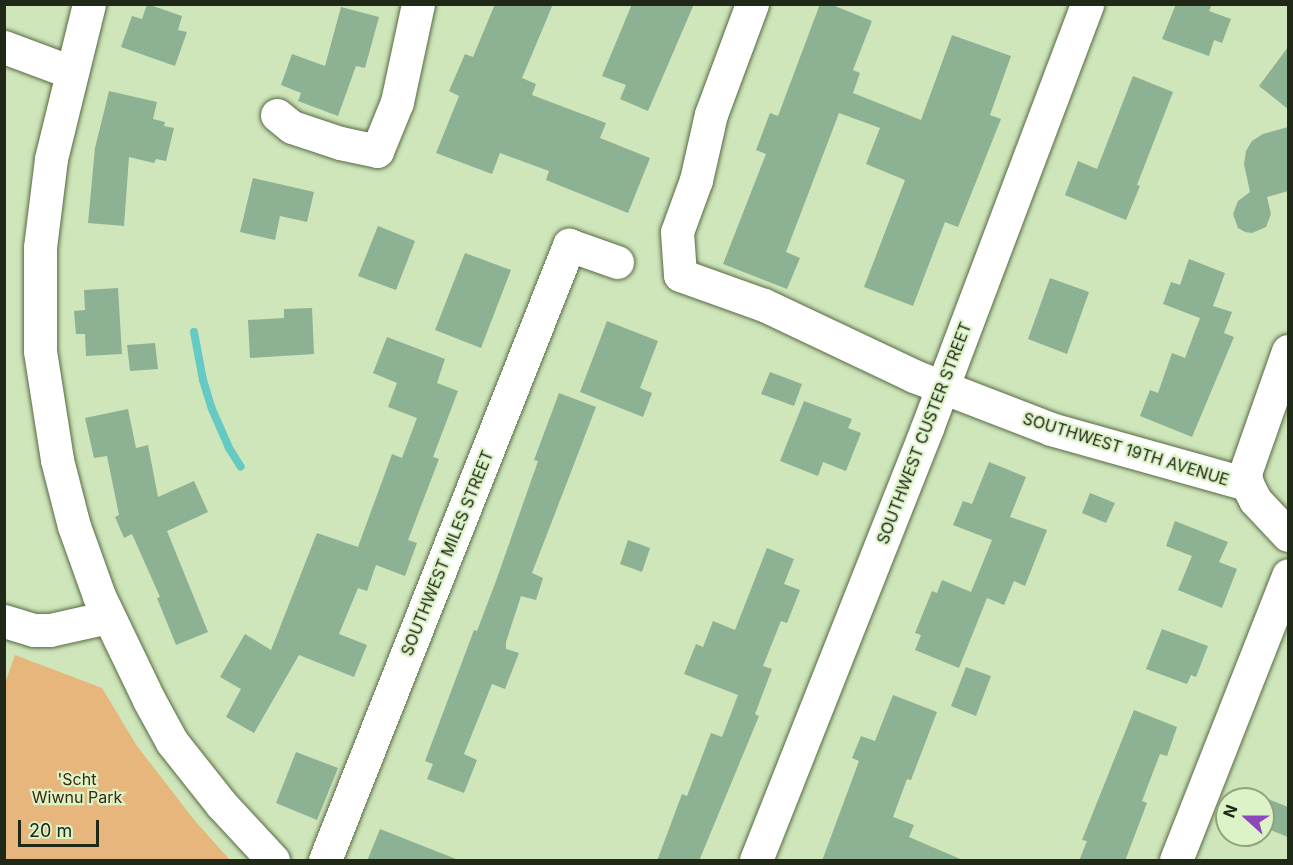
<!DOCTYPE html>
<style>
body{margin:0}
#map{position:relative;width:1293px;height:865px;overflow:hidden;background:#cfe5ba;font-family:Inter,sans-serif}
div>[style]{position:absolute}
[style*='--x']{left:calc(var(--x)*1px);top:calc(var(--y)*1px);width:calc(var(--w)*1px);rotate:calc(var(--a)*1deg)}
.green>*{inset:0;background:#e6b67d}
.stream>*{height:8px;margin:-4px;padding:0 4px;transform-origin:4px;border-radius:4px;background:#64cac3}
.building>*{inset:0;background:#8cb293}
.roads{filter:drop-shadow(0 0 2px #576a44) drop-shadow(0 0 2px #576a44)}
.minor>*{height:33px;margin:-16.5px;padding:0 16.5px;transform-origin:16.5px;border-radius:16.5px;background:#fff}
span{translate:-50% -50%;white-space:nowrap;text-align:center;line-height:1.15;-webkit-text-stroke:4.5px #dcf2c7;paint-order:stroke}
.street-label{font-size:16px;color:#202818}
.park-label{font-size:16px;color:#3d280d}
.frame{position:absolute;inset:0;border:6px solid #202818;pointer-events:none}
.north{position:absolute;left:1215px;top:787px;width:60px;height:60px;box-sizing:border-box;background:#dcf2c7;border:2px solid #91a181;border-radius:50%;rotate:291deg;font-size:16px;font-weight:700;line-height:24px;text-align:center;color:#202818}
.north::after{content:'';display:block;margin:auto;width:21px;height:27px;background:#8e48bb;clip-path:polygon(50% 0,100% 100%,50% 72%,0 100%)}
.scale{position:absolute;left:18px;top:820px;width:81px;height:27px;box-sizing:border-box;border:3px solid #202818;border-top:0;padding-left:8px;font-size:18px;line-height:21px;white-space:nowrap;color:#202818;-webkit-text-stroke:4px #dcf2c7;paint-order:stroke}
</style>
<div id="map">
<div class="green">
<i style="clip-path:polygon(15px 655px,102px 688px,137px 746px,195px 821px,230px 860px,5px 860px,5px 683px)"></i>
</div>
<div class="stream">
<i style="--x:194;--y:332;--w:49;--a:79.4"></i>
<i style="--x:203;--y:380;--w:30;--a:73"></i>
<i style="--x:212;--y:409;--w:43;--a:66.4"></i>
<i style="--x:229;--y:448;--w:22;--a:58"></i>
</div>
<div class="building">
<i style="clip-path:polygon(147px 4px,182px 16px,178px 30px,187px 32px,175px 66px,121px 47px,132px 16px,142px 19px)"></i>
<i style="clip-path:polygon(495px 4px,553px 4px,522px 78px,536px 84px,532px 95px,606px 123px,600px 138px,650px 158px,628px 213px,546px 180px,549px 171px,500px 153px,492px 174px,436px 153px,459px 96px,449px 91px,465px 54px,473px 57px)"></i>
<i style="clip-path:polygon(632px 4px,694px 4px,648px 111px,620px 99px,626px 85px,602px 76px)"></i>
<i style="clip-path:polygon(820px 4px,830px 4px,872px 21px,853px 70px,860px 73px,853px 93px,921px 120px,952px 35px,1011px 56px,990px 115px,1001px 119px,958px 227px,945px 222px,913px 306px,864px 287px,905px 180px,866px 164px,880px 128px,839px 113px,786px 252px,800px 258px,787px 289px,723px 264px,766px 154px,756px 150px,770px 113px,778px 116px)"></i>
<i style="clip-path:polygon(1176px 4px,1212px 4px,1209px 11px,1231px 19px,1222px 43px,1214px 40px,1209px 56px,1162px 39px)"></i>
<i style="clip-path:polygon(341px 7px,379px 17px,365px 68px,356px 66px,338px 116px,298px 101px,301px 93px,281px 85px,292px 54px,325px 66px)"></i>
<i style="clip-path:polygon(1288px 47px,1288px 109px,1259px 86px)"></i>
<i style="clip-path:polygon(1133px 76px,1173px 92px,1137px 185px,1140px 186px,1126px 220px,1065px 195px,1078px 161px,1097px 169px)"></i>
<i style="clip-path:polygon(109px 91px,157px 102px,153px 119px,165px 122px,164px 126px,174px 128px,166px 161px,156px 159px,154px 163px,129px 157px,124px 226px,88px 223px,95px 148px)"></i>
<i style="clip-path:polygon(1288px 127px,1288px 191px,1267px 197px,1271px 214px,1266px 227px,1252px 233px,1245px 232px,1238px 228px,1233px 214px,1238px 201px,1250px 192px,1244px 164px,1246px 151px,1252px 141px,1263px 134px)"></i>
<i style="clip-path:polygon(253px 178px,314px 192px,307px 222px,280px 216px,275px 240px,240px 232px)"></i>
<i style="clip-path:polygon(378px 226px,415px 241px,396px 290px,358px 276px)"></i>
<i style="clip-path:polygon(465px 253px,511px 270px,481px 348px,435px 330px)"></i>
<i style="clip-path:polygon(1189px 259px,1225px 273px,1213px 306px,1232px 312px,1224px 333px,1234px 337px,1192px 437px,1140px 416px,1150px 390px,1158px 393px,1172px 353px,1185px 358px,1200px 318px,1163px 304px,1171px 282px,1180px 285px)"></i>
<i style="clip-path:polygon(1050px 278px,1089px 292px,1067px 354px,1028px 339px)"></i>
<i style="clip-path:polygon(118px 288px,122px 354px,86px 356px,85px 334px,76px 334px,74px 311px,85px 310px,84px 290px)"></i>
<i style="clip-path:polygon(312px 308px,314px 354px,250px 358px,248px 320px,284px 318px,284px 309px)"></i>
<i style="clip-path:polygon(607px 321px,658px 341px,640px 388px,652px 393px,643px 417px,580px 392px)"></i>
<i style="clip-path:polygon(387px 337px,445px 359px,437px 383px,458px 391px,433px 457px,439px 459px,408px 540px,417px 543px,405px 576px,376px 565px,367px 591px,358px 588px,339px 634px,367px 645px,354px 677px,299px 655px,254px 733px,226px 717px,241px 689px,220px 677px,245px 634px,271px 650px,317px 533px,358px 547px,392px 454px,402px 458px,417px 418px,388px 407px,397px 383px,373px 373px)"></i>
<i style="clip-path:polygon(155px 343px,158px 369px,130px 371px,127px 345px)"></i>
<i style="clip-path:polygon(770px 372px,802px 384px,794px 406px,761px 394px)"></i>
<i style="clip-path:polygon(559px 393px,596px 407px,532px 573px,543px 578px,536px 600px,521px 596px,506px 642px,506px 649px,519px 653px,505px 689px,492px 684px,464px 754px,477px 760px,464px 793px,427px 779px,433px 764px,425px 761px,474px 630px,477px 631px,496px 581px,538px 461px,534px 460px)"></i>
<i style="clip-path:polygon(804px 401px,852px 419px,848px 428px,861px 433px,846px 471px,823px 462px,818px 476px,780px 461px)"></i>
<i style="clip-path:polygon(128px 409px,136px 448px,148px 445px,158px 497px,194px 481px,208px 512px,167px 531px,208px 632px,176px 645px,157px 598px,160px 597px,132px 534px,124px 538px,115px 517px,119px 515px,107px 456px,94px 458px,85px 418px)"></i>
<i style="clip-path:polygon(989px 462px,1026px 477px,1010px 517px,1047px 530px,1025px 586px,1014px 581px,1004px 605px,987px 598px,959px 668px,915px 650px,921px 635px,915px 633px,932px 591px,937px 593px,942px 580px,971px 592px,992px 540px,953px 525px,963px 501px,972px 504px)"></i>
<i style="clip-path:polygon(1090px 493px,1115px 503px,1106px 523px,1082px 513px)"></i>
<i style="clip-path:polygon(1175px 521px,1228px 542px,1219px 562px,1237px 569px,1222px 608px,1178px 590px,1192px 556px,1166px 546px)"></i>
<i style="clip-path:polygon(628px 540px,650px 548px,642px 572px,620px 564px)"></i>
<i style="clip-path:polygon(767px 548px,794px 559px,784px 584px,800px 590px,787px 623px,781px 621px,763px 666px,772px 669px,755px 714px,759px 716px,699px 861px,657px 861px,682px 794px,687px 796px,711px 733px,722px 737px,738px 695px,684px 674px,696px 644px,703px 647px,713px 621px,735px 630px)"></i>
<i style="clip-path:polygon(1162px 629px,1208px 646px,1196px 677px,1191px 675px,1187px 684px,1146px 669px)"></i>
<i style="clip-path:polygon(966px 667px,991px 676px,976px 716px,951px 706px)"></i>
<i style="clip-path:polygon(893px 695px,937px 712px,911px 780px,907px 779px,893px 817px,914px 825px,909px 837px,965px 861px,822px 861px,859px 761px,852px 758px,861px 736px,875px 741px)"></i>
<i style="clip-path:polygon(1134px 710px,1177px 727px,1167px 756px,1160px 754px,1142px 801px,1147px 803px,1125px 861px,1079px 861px,1087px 841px,1082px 840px)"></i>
<i style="clip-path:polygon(296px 752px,338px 768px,317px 820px,276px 803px)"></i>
<i style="clip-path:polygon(1263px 797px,1288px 807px,1288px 837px,1263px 827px)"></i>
<i style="clip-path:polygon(380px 829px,456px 859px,456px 861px,367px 861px)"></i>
</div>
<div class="roads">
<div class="minor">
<i style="--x:89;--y:4;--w:160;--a:103.8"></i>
<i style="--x:51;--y:159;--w:89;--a:97.1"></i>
<i style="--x:40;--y:247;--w:104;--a:90"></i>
<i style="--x:40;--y:351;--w:110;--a:81.1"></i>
<i style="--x:57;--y:460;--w:68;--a:75.6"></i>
<i style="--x:74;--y:526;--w:74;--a:70.3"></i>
<i style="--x:99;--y:596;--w:115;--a:64.3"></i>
<i style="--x:149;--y:700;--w:48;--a:61.3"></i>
<i style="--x:172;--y:742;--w:80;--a:51.6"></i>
<i style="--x:222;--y:805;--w:75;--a:47.2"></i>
<i style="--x:752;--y:4;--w:117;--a:110.4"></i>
<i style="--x:711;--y:114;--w:68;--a:102.8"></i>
<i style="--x:696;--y:180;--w:55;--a:110.1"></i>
<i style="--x:677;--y:232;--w:43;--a:86"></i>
<i style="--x:680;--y:275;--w:89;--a:19.7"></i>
<i style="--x:764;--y:305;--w:166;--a:25.3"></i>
<i style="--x:914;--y:376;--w:147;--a:21.1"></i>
<i style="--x:1051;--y:429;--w:204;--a:15.7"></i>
<i style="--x:4;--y:47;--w:72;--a:20.5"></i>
<i style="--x:277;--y:115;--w:19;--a:39"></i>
<i style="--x:292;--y:127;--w:51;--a:18.4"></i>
<i style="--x:340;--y:143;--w:38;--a:12"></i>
<i style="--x:377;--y:151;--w:53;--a:-67.8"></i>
<i style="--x:397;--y:102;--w:100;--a:-77.9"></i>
<i style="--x:1288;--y:351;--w:129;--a:109.4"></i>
<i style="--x:1245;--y:473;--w:11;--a:80"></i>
<i style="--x:1247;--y:484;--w:18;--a:63"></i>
<i style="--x:1255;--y:500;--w:48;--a:46.7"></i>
<i style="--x:4;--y:621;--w:31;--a:17"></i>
<i style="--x:34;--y:630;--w:16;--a:0"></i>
<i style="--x:50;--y:630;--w:59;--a:-12.6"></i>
<i style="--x:325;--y:860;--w:662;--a:-68.36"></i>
<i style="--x:569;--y:245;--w:51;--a:19.5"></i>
<i style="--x:756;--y:860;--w:465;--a:-68.4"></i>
<i style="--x:927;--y:428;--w:453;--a:-69.3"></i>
<i style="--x:1176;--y:860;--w:306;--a:-68.5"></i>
</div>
</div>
<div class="street-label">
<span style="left:924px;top:433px;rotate:-69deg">SOUTHWEST CUSTER STREET</span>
<span style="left:1126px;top:449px;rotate:17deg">SOUTHWEST 19TH AVENUE</span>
<span style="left:447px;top:553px;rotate:-68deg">SOUTHWEST MILES STREET</span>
</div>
<div class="park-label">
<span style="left:77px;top:788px">'Scht<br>Wiwnu Park</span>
</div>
<div class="frame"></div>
<div class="north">N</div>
<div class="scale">20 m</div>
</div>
